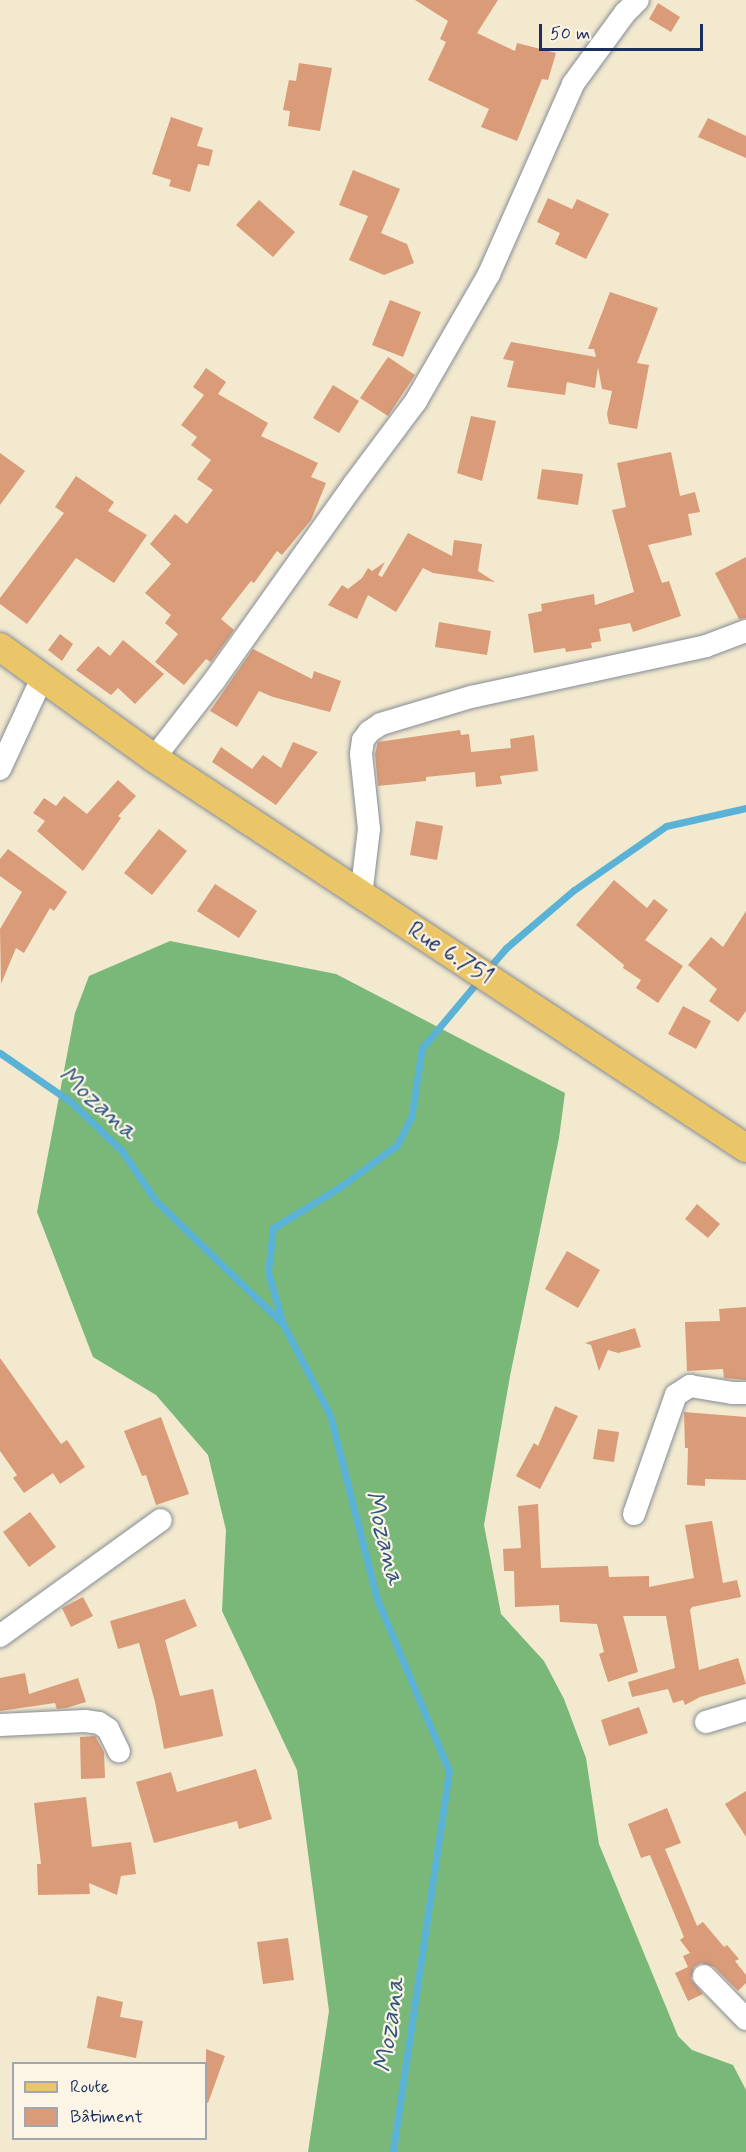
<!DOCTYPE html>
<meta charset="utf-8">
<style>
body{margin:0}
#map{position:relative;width:746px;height:2152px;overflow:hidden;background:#f2e9ce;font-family:Mynerve,sans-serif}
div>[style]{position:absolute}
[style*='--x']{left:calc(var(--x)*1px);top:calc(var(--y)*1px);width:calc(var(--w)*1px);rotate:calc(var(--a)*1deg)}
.forest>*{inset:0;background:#79b878}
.stream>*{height:7px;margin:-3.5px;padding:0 3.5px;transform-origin:3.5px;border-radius:3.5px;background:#5ab3d7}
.building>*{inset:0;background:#da9b78}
.roads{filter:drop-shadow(0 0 2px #868c96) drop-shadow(0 0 2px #868c96)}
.minor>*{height:22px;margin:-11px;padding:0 11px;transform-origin:11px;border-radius:11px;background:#fff}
.major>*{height:28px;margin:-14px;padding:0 14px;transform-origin:14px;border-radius:14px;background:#ebc669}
span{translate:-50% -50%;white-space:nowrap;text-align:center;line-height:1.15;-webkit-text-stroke:4.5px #fcf5e5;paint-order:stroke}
.street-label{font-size:24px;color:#1b2f5e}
.water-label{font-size:26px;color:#2e5782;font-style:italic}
.legend{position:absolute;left:12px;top:2062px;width:195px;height:78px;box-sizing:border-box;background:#fcf5e5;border:2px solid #a2a6af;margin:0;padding:8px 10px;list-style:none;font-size:18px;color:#1b2f5e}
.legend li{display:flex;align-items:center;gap:12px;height:30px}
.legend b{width:30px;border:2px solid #a2a6af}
.scale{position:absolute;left:539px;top:24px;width:164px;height:27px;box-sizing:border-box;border:3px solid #1b2f5e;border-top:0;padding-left:8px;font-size:18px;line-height:21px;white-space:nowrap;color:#1b2f5e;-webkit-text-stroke:4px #fcf5e5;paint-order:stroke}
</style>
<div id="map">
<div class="forest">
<i style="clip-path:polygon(170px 941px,336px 974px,565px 1093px,559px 1138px,510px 1376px,484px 1525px,501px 1614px,544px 1661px,564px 1699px,586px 1758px,599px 1844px,678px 2036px,692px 2050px,733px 2065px,746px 2090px,746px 2152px,308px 2152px,329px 2011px,297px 1770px,222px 1611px,226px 1530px,208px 1455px,156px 1395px,93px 1357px,37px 1212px,75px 1013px,89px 976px)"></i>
</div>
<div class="stream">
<i style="--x:487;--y:970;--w:29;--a:-49"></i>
<i style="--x:506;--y:948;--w:89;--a:-40.5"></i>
<i style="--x:574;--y:890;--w:112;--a:-34.8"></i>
<i style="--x:666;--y:826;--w:82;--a:-12.7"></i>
<i style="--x:0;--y:1053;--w:86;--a:34.6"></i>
<i style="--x:71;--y:1102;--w:71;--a:43.9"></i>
<i style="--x:122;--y:1151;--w:59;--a:56"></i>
<i style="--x:155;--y:1200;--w:178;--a:44.1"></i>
<i style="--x:283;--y:1324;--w:102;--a:62.7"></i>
<i style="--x:330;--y:1415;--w:190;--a:75.7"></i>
<i style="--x:377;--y:1599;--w:186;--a:67.3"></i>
<i style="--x:449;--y:1771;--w:385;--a:98.4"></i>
<i style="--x:283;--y:1324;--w:54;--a:-106.1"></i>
<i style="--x:268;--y:1272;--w:44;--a:-83.5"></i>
<i style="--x:273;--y:1228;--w:79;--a:-31.5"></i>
<i style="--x:340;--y:1187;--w:71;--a:-36.4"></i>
<i style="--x:397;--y:1145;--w:30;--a:-63"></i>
<i style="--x:411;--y:1118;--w:71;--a:-81.1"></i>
<i style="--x:422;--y:1048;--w:90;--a:-50"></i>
</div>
<div class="building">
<i style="clip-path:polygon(415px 0,498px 0,477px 33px,515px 51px,517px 43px,556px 53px,548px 80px,542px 79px,517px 141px,481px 127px,489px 109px,428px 80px,446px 42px,440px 39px,448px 21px)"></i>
<i style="clip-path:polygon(658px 3px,680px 17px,671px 32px,649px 19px)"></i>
<i style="clip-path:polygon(299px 63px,332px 68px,320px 131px,288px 126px,290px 111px,283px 110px,289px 80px,296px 81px)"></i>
<i style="clip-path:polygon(171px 117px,203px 128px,197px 146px,213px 150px,209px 166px,198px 164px,190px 192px,169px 186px,171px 180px,152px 174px)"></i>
<i style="clip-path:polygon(708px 118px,746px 136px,746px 158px,698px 137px)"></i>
<i style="clip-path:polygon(353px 170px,400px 189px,381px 233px,407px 244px,414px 263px,384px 275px,349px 260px,368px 216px,339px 205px)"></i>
<i style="clip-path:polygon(548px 198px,572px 209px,577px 199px,609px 214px,586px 259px,555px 244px,560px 233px,537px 222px)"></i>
<i style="clip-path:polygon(259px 200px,295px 232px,273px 257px,236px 225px)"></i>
<i style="clip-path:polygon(610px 292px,658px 308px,637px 363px,649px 365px,637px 429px,609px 424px,607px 414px,612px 391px,602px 389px,598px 367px,595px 388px,567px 382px,565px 395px,507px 387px,514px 361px,503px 359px,511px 342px,596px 357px,594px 349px,588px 349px)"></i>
<i style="clip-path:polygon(390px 300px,421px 312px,403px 357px,372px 345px)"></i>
<i style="clip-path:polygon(388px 357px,415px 375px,388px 416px,360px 398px)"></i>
<i style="clip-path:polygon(206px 368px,226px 382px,218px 394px,268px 423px,261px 436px,318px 463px,311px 477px,326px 483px,311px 520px,282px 555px,277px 551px,254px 583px,251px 581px,221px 619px,234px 630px,211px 662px,206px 659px,184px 685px,155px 662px,178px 634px,165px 623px,171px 615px,145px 593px,171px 564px,150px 544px,175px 514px,187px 524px,213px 490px,197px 479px,211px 460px,191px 445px,197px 437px,181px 425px,204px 395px,193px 387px)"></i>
<i style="clip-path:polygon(333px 385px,359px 401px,339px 433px,313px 418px)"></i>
<i style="clip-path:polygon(471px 416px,496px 421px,482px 481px,457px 473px)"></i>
<i style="clip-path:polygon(671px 452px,680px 496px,695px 492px,700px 512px,688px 514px,692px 535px,648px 545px,662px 583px,669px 581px,681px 616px,633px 632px,630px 623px,599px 629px,601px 641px,591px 643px,592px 648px,566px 652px,565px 648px,534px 653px,528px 614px,542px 611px,541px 604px,594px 594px,595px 605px,634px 592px,612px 510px,626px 507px,617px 463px)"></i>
<i style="clip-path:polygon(0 453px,25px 471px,0 505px)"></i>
<i style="clip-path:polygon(542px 469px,583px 474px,578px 505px,537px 499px)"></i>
<i style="clip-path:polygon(76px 476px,114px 502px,108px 511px,147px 535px,114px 583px,76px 558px,27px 624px,0 604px,0 598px,64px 513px,55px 507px)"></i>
<i style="clip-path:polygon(408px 533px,452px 556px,454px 540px,482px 544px,478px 571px,495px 582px,433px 573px,423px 568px,396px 612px,368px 595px,357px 619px,328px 605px,342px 585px,348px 589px,362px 578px,368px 568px,372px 571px,385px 562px,378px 575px,382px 577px)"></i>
<i style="clip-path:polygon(746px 557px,746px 618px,739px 619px,715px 573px)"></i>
<i style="clip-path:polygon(439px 622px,491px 631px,487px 655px,435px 647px)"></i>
<i style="clip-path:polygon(60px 634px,73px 644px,62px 661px,48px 650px)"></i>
<i style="clip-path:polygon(123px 640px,164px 674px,135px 704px,118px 688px,111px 695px,76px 670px,98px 646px,110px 656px)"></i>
<i style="clip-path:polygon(253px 649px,312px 679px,314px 671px,341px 681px,330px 712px,273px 697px,259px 691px,237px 727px,210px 711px)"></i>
<i style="clip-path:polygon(460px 730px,461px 735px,469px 734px,471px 752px,511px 748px,510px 739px,534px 735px,538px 771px,500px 776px,502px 784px,476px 787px,475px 772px,426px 777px,426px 781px,378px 786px,375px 754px,378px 742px)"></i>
<i style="clip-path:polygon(293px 742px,318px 752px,276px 805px,212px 762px,221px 747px,252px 769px,263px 755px,281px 768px)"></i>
<i style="clip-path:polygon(118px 780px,136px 796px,118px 816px,121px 818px,83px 871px,37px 831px,45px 821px,33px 813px,44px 798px,56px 806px,64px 796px,87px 814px)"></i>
<i style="clip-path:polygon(416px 821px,443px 826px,437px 860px,410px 855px)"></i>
<i style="clip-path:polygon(159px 829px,187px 851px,152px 895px,124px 873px)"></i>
<i style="clip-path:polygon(8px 849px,67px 892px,54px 911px,50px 908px,24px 953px,16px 948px,1px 984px,0 929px,22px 892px,0 876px,0 859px)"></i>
<i style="clip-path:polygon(614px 880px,647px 908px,654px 899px,668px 910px,645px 940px,683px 966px,658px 1003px,636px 988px,641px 980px,623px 968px,624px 965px,576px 925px)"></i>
<i style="clip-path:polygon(215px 884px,257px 911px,239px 938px,197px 911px)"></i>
<i style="clip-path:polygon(746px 911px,746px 1011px,738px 1022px,709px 1001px,717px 989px,688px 965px,711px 937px,723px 947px)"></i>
<i style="clip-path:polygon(683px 1006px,711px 1021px,696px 1049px,668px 1034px)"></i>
<i style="clip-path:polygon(697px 1204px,720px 1224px,708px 1238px,685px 1219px)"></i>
<i style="clip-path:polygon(567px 1251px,600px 1270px,578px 1308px,545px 1289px)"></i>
<i style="clip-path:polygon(746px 1307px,746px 1380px,724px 1378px,723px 1369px,687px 1371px,685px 1322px,720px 1321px,719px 1309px)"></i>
<i style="clip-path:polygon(635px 1328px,641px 1347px,618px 1353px,608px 1350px,599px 1371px,591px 1345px,585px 1343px)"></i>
<i style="clip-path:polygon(0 1358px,61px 1444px,67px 1440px,85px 1467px,60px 1484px,53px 1473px,24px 1493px,13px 1478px,17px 1475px,0 1451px)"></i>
<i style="clip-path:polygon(555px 1406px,578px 1416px,540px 1489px,516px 1476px,534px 1443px,538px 1446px)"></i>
<i style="clip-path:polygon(684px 1412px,746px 1417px,746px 1480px,705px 1479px,705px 1486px,687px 1485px,688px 1448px,685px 1448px)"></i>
<i style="clip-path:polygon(161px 1417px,189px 1494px,156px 1505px,146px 1475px,142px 1476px,124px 1431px)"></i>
<i style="clip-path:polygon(598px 1429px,619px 1432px,614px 1462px,593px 1459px)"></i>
<i style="clip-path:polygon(538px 1504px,541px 1568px,608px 1566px,609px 1577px,649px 1576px,649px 1587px,694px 1578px,685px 1525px,712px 1521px,723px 1583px,737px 1580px,741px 1597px,692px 1607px,690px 1610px,699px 1670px,738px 1658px,746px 1684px,700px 1697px,685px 1705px,683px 1700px,673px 1703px,668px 1689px,632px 1697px,628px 1682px,675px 1668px,666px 1616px,623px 1616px,638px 1672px,608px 1682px,599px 1654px,604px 1652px,597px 1624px,560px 1622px,559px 1605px,515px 1607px,514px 1571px,504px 1571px,503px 1549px,521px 1548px,518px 1506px)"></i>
<i style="clip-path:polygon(30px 1512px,56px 1547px,29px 1567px,3px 1532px)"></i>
<i style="clip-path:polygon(83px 1597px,93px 1616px,71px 1627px,62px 1608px)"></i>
<i style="clip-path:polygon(185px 1599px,197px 1626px,165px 1640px,180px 1696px,213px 1689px,223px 1736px,164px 1749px,155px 1702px,139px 1643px,118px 1649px,110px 1621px)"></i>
<i style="clip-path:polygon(25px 1673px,29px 1694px,78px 1678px,86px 1702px,66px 1708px,57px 1709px,55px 1703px,0 1711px,0 1678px)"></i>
<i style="clip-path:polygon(639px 1707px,648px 1733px,609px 1746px,601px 1720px)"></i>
<i style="clip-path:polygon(95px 1736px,104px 1752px,105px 1778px,81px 1779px,80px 1737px)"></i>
<i style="clip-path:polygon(256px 1769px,272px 1819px,239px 1829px,237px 1821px,154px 1843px,136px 1782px,171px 1772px,177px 1792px)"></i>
<i style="clip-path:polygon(746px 1791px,746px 1837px,725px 1804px)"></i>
<i style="clip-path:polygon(86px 1797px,92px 1847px,131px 1842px,136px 1874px,121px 1876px,117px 1895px,89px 1883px,90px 1894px,38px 1895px,37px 1864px,41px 1864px,34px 1803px)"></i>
<i style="clip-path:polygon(667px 1808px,681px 1843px,665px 1849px,697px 1926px,703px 1922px,724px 1947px,727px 1945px,739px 1959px,735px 1961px,746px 1975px,746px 1983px,738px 1991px,714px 1967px,701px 1963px,694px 1967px,691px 1979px,703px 1994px,688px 2001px,675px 1973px,688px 1967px,683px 1956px,690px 1953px,680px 1940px,684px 1937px,650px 1855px,641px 1858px,628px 1824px)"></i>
<i style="clip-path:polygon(288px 1938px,294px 1980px,263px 1984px,257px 1942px)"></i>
<i style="clip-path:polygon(97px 1996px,123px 2002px,120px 2017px,143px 2021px,136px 2058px,87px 2048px)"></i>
<i style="clip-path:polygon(206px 2049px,225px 2056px,208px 2103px,206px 2102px)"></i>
</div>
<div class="roads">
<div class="minor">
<i style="--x:154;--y:758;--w:98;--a:-52.1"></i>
<i style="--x:214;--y:681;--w:242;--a:-54.6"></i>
<i style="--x:354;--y:484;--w:104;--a:-53.2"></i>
<i style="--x:416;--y:401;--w:146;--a:-60.1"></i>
<i style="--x:489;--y:274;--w:208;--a:-66.1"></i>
<i style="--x:573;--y:84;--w:88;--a:-53.8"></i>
<i style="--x:625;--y:13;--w:18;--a:-45"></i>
<i style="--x:0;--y:769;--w:102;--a:-65.2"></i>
<i style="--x:361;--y:896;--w:67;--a:-83.2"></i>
<i style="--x:369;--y:829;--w:75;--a:-96.1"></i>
<i style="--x:361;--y:754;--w:14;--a:-82"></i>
<i style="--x:363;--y:740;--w:10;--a:-53"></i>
<i style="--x:369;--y:732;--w:14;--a:-34"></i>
<i style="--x:381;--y:724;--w:94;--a:-16.7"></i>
<i style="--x:471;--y:697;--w:240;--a:-12.2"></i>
<i style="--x:706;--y:646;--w:43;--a:-20.6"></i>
<i style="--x:634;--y:1514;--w:126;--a:-70.6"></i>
<i style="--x:676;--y:1395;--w:17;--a:-33"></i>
<i style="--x:690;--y:1386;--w:44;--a:9.2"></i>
<i style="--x:733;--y:1393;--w:13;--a:0"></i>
<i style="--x:0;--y:1636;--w:198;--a:-35.8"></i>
<i style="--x:706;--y:1722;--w:42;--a:-16.7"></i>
<i style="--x:0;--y:1725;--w:85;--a:-2.7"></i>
<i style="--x:85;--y:1721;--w:14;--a:8"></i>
<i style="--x:99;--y:1723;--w:11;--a:34"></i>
<i style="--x:108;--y:1729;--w:25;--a:64"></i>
<i style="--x:704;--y:1976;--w:60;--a:45.7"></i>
</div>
<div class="major">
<i style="--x:0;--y:647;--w:190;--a:35.8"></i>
<i style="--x:154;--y:758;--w:709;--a:33.38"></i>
</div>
</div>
<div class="street-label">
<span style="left:450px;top:954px;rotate:33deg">Rue 6.751</span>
</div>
<div class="water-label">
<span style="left:97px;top:1104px;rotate:42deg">Mozana</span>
<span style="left:383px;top:1538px;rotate:76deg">Mozana</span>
<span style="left:391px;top:2025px;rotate:-82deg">Mozana</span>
</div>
<ul class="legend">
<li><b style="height:8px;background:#ebc669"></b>Route</li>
<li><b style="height:16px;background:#da9b78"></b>Bâtiment</li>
</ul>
<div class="scale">50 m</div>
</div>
